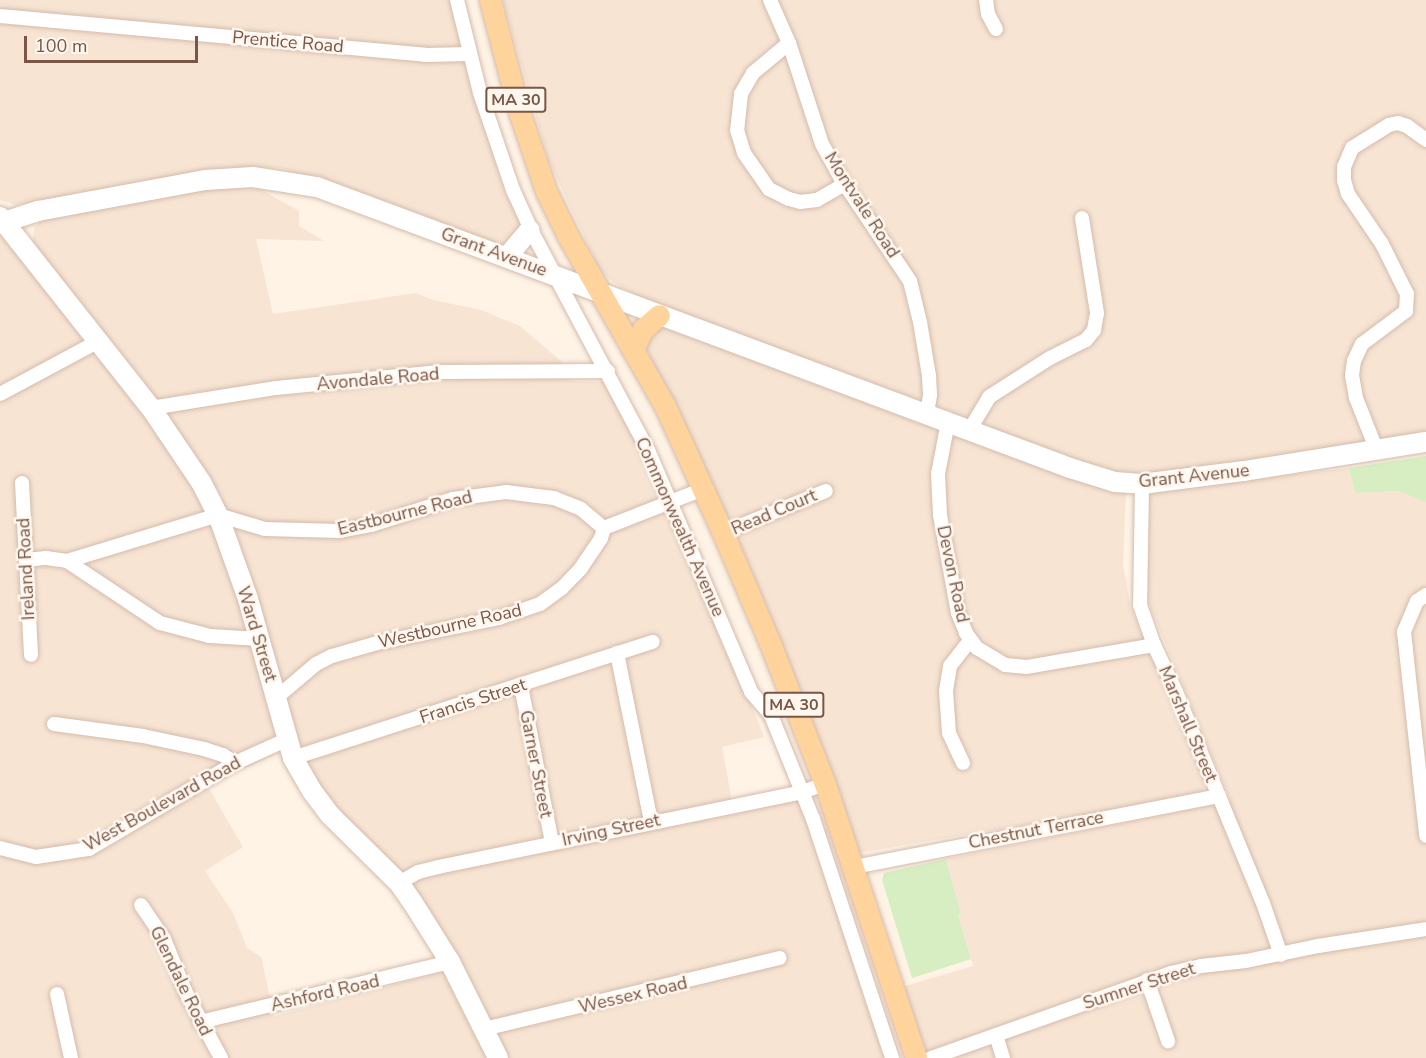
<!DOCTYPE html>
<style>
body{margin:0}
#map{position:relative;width:1426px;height:1058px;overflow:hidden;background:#fef3e5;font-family:"Nunito Sans",sans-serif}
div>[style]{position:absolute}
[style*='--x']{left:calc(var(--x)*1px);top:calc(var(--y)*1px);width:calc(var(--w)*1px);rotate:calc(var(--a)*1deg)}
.residential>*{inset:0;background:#f7e4d3}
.green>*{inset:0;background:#d6eec2}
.roads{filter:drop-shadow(0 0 2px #d4bbac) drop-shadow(0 0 2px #d4bbac)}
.street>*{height:14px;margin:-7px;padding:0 7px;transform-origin:7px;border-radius:7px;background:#fff}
.secondary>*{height:20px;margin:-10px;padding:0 10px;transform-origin:10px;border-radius:10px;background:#fff}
.primary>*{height:21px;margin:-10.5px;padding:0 10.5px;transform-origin:10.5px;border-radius:10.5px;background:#ffd39c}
span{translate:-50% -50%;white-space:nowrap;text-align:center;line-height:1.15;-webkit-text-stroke:5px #fff7ee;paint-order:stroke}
.shield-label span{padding:2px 4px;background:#fff7ee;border:2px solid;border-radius:4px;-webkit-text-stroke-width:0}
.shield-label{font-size:16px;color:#7a5647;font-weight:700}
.street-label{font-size:18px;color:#7a5647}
.scale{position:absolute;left:24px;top:36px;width:174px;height:27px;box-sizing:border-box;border:3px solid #7a5647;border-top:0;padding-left:8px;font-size:18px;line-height:21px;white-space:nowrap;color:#7a5647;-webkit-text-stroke:4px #fff7ee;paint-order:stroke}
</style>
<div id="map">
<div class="residential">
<i style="clip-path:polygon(0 0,450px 0,471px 81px,504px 190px,524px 229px,514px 246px,503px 246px,378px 200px,280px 168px,203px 172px,16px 205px,0 200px)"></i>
<i style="clip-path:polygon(503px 0,1426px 0,1426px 435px,1131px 478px,1107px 475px,946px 410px,648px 301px,617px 285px,602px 273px,574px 215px,548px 159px)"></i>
<i style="clip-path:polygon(224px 187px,260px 189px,299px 211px,299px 226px,324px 241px,256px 239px,273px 314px,416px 293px,433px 300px,481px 310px,520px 326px,562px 362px,572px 381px,607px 382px,676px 516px,764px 737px,722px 747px,734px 812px,800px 799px,812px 826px,811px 837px,887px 1058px,505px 1058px,498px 1039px,313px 778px,295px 744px,221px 495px,146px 384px,32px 243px,35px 226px,46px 217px)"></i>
<i style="clip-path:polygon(0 229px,75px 320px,180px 463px,218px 535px,232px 575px,282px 750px,208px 787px,243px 847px,205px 871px,233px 913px,247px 948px,261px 957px,274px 1016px,443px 972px,453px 980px,489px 1058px,0 1058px)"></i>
<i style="clip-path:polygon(659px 323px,1126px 492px,1123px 565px,1131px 609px,1204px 778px,1204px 790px,1196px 796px,858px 853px,759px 588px,705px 469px,643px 342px)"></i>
<i style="clip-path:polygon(1349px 468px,1355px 493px,1399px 491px,1426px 501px,1426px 1058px,925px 1058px,902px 987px,973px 966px,958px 915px,961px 914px,946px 859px,1231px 801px,1146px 597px,1143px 507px,1152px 491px)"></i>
</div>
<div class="green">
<i style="clip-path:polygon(1426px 456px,1426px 502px,1399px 491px,1355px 493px,1349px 468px)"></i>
<i style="clip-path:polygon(946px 859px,961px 914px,958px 915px,971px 959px,912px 978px,882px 880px,884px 873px)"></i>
</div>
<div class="roads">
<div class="street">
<i style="--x:457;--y:0;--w:96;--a:76.1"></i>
<i style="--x:480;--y:93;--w:102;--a:71.2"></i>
<i style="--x:513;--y:190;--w:48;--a:65.6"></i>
<i style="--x:533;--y:234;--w:245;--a:62"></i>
<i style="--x:648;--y:450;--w:263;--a:66.9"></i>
<i style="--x:751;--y:692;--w:30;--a:49"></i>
<i style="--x:771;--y:715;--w:112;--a:68"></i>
<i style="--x:813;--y:819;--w:252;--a:71.7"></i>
<i style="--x:770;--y:0;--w:47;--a:66.2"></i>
<i style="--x:789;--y:43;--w:106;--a:71.9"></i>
<i style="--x:822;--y:144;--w:38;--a:61"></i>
<i style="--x:840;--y:177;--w:125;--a:56.1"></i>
<i style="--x:910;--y:281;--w:42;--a:76.3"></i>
<i style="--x:920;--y:322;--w:55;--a:80.5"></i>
<i style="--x:929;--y:376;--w:19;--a:87"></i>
<i style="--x:930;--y:395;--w:19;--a:99"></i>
<i style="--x:986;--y:0;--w:14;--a:82"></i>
<i style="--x:988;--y:14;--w:17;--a:62"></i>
<i style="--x:0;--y:16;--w:427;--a:5.2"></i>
<i style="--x:425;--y:55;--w:44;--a:-1.3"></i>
<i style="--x:789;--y:43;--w:47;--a:140.2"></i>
<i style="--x:753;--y:73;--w:24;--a:120"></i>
<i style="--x:741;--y:94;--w:36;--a:96"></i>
<i style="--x:737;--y:130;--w:24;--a:73"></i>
<i style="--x:744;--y:153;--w:44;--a:55.2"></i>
<i style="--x:769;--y:189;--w:22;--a:27"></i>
<i style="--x:789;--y:199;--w:11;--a:15"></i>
<i style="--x:800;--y:202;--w:17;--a:-7"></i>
<i style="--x:817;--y:200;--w:32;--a:-30"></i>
<i style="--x:0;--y:394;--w:112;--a:-28.2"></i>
<i style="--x:151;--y:408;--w:127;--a:-9.1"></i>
<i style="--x:276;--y:388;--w:164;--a:-5.6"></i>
<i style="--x:439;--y:372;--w:169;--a:-0.3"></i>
<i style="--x:948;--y:422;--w:53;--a:100.9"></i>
<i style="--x:938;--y:474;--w:41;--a:87.2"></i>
<i style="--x:940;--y:515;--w:100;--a:79.6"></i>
<i style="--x:958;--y:613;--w:22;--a:68"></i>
<i style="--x:966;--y:633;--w:19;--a:54"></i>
<i style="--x:977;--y:648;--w:33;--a:31"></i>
<i style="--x:1005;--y:665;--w:22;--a:5"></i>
<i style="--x:1027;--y:667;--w:129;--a:-9.8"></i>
<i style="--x:970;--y:429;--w:37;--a:-59"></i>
<i style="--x:989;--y:397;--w:72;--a:-32.6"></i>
<i style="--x:1050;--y:358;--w:40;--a:-26.6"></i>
<i style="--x:1086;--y:340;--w:13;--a:-51"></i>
<i style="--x:1094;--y:330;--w:17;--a:-80"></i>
<i style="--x:1097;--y:313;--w:96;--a:-99"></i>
<i style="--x:1377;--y:451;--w:57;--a:-111.6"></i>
<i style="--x:1356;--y:398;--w:23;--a:-100"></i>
<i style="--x:1352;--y:375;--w:14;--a:-82"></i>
<i style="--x:1354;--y:361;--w:19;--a:-65"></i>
<i style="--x:1362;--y:344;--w:55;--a:-36.9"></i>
<i style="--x:1406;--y:311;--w:17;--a:-87"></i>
<i style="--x:1407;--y:294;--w:56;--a:-116.6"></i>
<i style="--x:1382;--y:244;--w:60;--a:-124.2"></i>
<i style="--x:1348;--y:194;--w:15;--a:-106"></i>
<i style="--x:1344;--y:180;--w:13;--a:-90"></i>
<i style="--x:1344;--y:167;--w:21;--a:-67"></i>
<i style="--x:1352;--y:148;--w:44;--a:-31.9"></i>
<i style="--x:1389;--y:125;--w:9;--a:-13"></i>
<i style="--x:1398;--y:123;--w:9;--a:18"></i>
<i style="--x:1407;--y:126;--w:24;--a:36"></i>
<i style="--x:22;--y:483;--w:172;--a:87"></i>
<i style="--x:1142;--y:484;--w:121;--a:90.9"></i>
<i style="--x:1140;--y:605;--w:42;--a:70.7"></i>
<i style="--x:1154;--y:645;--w:52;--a:64.9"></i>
<i style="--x:1176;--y:692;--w:228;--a:67.6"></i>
<i style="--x:1263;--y:903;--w:55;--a:70.9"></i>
<i style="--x:723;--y:533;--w:111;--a:-22.2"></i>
<i style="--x:26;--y:560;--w:20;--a:-6"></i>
<i style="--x:46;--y:558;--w:21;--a:8"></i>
<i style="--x:67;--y:561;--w:158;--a:-16.9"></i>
<i style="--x:218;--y:515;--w:49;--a:16.6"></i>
<i style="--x:265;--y:529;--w:75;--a:1.5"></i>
<i style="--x:340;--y:531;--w:32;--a:-11"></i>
<i style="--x:371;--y:525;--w:86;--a:-17.6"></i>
<i style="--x:453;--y:499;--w:53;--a:-7.5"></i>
<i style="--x:506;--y:492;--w:48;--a:7.1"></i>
<i style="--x:554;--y:498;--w:29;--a:22"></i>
<i style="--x:581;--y:509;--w:30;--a:40"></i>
<i style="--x:67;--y:561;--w:112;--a:33.7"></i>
<i style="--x:160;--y:623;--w:52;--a:14.6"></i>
<i style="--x:210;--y:636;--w:50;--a:3.4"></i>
<i style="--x:1426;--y:595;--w:11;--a:146"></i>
<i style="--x:1417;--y:601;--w:34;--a:113"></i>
<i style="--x:1404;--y:632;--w:205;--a:83.8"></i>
<i style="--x:617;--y:653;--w:172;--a:78.6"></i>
<i style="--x:521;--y:686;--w:160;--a:78.8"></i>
<i style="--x:276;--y:698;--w:52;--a:-40.4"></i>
<i style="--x:316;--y:664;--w:18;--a:-27"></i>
<i style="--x:332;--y:656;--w:47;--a:-16.1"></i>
<i style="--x:377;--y:643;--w:125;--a:-11.6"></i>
<i style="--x:499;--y:618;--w:43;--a:-18.9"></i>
<i style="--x:540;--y:604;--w:27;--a:-36"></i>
<i style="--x:562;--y:588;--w:28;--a:-46"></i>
<i style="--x:581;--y:568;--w:36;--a:-56"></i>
<i style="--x:601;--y:538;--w:10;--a:-73"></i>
<i style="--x:604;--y:528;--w:106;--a:-21.5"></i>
<i style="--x:54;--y:724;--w:90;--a:7.7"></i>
<i style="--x:143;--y:736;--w:62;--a:12"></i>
<i style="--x:204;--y:749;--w:20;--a:18"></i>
<i style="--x:223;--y:755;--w:14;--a:34"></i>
<i style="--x:293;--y:758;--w:378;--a:-17.9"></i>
<i style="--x:963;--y:763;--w:33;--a:-115"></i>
<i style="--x:949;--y:733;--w:42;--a:-94.1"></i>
<i style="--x:946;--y:691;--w:25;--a:-81"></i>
<i style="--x:950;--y:666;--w:33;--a:-52"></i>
<i style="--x:0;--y:848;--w:37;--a:14"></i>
<i style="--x:36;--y:857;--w:54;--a:-8.6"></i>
<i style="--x:89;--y:849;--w:169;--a:-30.5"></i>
<i style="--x:235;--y:763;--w:56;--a:-24.3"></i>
<i style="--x:854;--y:867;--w:372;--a:-11"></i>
<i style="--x:399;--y:883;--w:22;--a:-30"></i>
<i style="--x:418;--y:872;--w:21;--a:-14"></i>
<i style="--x:438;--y:867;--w:372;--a:-11.6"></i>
<i style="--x:802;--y:792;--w:24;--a:-19"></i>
<i style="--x:141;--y:905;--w:41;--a:55.9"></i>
<i style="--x:164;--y:939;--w:58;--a:67.8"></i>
<i style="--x:186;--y:993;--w:74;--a:61.7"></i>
<i style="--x:1147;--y:980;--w:65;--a:71"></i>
<i style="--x:57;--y:994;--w:66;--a:77.7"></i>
<i style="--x:200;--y:1022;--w:257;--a:-13.5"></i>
<i style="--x:484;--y:1029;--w:304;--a:-13.5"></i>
<i style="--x:996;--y:1035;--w:24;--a:73"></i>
<i style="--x:931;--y:1058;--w:255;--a:-19.5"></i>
<i style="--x:1171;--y:973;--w:31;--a:-13"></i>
<i style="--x:1201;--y:966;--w:45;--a:-6.3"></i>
<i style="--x:1246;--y:961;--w:74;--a:-11.8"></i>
<i style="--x:1318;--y:946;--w:109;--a:-8.9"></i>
</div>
<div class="secondary">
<i style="--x:0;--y:217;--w:243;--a:51.7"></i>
<i style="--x:151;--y:408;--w:89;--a:56"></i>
<i style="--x:201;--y:482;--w:37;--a:63"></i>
<i style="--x:218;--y:515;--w:89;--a:70.3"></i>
<i style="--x:248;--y:599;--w:165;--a:74.2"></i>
<i style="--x:293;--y:758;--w:38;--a:60"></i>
<i style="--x:312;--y:791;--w:30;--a:53"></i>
<i style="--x:330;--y:815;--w:97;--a:44.6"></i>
<i style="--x:399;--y:883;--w:24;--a:55"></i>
<i style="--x:413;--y:903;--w:70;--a:57.9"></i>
<i style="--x:450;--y:962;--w:107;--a:63.4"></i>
<i style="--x:4;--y:222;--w:36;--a:-18"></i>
<i style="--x:38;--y:211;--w:170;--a:-10.5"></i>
<i style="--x:205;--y:180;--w:48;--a:-3.6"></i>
<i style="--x:253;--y:177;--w:65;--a:8.9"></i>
<i style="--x:317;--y:187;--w:804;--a:20.46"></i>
<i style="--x:1070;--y:468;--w:47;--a:17.3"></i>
<i style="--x:1115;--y:482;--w:27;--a:4"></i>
<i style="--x:1142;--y:484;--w:103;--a:-7.3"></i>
<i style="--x:1244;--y:471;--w:184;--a:-9.1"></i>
<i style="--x:507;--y:257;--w:35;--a:-50"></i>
</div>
<div class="primary">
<i style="--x:490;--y:0;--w:118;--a:75.3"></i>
<i style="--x:520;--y:114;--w:81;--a:71.3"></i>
<i style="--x:546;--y:191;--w:50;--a:63.9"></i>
<i style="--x:568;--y:236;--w:196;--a:60.3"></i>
<i style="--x:665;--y:406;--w:140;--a:65.5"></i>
<i style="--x:723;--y:533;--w:120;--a:66.9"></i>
<i style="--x:770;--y:643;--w:151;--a:68.7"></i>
<i style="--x:825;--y:784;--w:289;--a:71.6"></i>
<i style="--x:633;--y:350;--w:23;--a:-65"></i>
<i style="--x:643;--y:329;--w:21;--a:-41"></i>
</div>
</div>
<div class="shield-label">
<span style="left:516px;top:100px">MA 30</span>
<span style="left:794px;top:705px">MA 30</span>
</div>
<div class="street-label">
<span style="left:288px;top:42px;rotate:5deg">Prentice Road</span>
<span style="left:862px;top:205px;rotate:57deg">Montvale Road</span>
<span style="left:494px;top:252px;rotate:20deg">Grant Avenue</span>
<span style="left:378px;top:379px;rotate:-5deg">Avondale Road</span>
<span style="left:1194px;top:476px;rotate:-6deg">Grant Avenue</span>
<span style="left:774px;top:512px;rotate:-23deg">Read Court</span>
<span style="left:405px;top:513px;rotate:-14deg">Eastbourne Road</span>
<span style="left:680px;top:527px;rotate:66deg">Commonwealth Avenue</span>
<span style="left:26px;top:569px;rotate:-93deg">Ireland Road</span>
<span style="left:953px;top:574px;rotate:78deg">Devon Road</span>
<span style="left:450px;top:626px;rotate:-13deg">Westbourne Road</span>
<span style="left:257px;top:634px;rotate:73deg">Ward Street</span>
<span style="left:473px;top:701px;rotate:-18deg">Francis Street</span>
<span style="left:1188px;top:724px;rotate:67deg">Marshall Street</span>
<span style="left:536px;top:764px;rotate:79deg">Garner Street</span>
<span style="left:162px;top:804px;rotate:-29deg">West Boulevard Road</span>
<span style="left:611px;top:830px;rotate:-12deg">Irving Street</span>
<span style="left:1036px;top:830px;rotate:-11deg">Chestnut Terrace</span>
<span style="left:181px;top:981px;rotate:64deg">Glendale Road</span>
<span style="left:1139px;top:986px;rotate:-18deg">Sumner Street</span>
<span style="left:325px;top:993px;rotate:-13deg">Ashford Road</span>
<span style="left:633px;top:995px;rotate:-13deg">Wessex Road</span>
</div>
<div class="scale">100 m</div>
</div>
